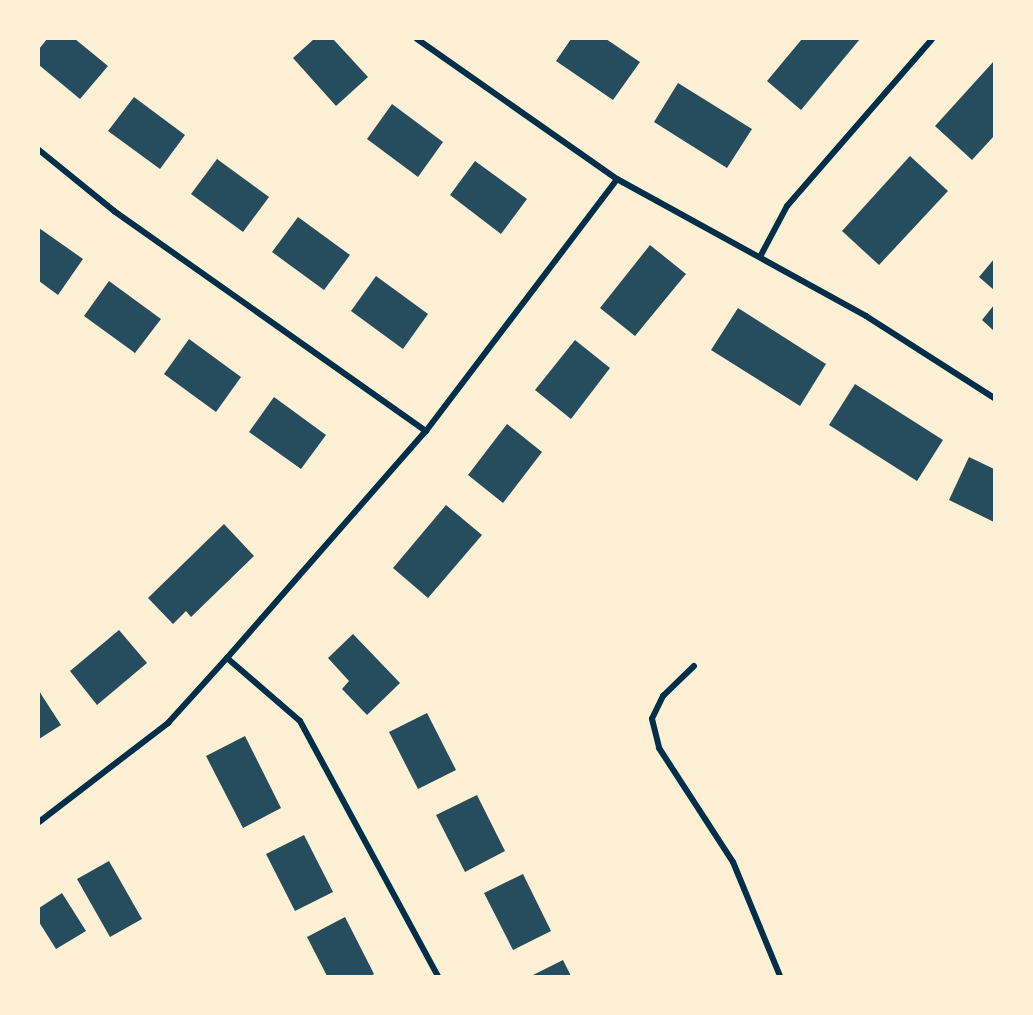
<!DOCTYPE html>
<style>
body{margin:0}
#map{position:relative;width:1033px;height:1015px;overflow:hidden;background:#fdf0d5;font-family:"Sofia Sans Condensed",sans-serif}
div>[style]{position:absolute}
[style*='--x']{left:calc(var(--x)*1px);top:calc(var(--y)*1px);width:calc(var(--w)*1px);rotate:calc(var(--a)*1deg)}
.building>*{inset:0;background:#264d5e}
.minor>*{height:6px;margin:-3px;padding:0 3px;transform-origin:3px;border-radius:3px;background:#003049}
span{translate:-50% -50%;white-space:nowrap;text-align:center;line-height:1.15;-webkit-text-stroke:4.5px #fdf0d5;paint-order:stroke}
.frame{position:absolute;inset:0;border:40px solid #fdf0d5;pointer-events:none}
</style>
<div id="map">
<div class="building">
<i style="clip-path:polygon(47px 39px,75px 39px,108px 66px,80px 99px,39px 65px,39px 49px)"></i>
<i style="clip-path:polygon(314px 39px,333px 39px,368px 77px,336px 106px,293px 58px)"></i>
<i style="clip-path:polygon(571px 39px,606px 39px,640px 62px,613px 100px,556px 61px)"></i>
<i style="clip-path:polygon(802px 39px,860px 39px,801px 110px,767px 81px)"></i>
<i style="clip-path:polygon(994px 61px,994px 136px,972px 160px,935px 126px)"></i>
<i style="clip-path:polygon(678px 83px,752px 129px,727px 168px,654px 122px)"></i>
<i style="clip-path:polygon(134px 97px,185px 135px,160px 169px,108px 131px)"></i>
<i style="clip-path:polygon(392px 104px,443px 142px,418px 177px,367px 139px)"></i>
<i style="clip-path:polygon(910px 156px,948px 191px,879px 265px,842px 231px)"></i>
<i style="clip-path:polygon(217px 159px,269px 197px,243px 232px,191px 194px)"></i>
<i style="clip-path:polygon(475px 161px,527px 199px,501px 234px,450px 195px)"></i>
<i style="clip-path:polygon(298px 217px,350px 255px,324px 290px,272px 252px)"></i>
<i style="clip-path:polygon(39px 228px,83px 259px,58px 295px,39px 281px)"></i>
<i style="clip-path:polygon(650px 245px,686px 274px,635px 336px,600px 308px)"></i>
<i style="clip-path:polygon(994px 259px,994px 290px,979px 277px)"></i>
<i style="clip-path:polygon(376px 276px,428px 314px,403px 349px,351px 311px)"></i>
<i style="clip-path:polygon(109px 281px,161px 319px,135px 353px,84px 316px)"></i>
<i style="clip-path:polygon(994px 305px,994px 331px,982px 320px)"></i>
<i style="clip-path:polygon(738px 308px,826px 364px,800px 406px,711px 350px)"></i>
<i style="clip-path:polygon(189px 339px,241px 377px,216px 412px,164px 374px)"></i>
<i style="clip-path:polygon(575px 340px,610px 368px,571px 419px,535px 390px)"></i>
<i style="clip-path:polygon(855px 384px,943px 440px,917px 481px,829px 425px)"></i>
<i style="clip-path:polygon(274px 397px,326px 435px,301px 469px,249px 432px)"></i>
<i style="clip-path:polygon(507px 424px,542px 452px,503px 503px,468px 475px)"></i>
<i style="clip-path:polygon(969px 457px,994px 469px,994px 522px,949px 500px)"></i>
<i style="clip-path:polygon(446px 505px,482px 535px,428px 598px,393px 568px)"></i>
<i style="clip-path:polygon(224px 524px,254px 556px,191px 617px,186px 611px,173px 624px,148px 598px)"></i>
<i style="clip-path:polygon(119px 630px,147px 663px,97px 705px,70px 671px)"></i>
<i style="clip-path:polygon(353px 634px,400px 683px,367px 715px,342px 689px,349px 681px,328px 658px)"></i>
<i style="clip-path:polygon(39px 691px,61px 725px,39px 739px)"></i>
<i style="clip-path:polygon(427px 713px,456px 770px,418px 789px,389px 732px)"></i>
<i style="clip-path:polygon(245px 736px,281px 808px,243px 828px,206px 756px)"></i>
<i style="clip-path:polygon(477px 795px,505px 851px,465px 872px,436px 815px)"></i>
<i style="clip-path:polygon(304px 835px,333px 892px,295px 911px,266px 854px)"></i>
<i style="clip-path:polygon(109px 861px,142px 919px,110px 937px,77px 879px)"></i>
<i style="clip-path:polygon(523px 874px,551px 931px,513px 950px,484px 893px)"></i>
<i style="clip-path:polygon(62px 893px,86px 931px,56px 949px,39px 922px,39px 908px)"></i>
<i style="clip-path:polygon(345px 917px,374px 974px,371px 976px,327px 976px,307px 937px)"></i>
<i style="clip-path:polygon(563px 960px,571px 976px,531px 976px)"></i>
</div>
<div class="minor">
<i style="--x:417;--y:39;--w:244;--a:35"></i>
<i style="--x:617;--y:179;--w:284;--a:28.8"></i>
<i style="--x:866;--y:316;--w:152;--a:32.6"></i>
<i style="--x:39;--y:150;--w:97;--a:39.1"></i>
<i style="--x:114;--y:211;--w:382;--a:35.2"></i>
<i style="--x:761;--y:255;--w:55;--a:-62"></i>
<i style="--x:787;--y:206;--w:221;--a:-49"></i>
<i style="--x:227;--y:658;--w:96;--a:40.8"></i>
<i style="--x:300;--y:721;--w:290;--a:61.6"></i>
<i style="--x:694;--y:666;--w:43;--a:135.9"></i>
<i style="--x:663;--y:696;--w:25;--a:116"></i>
<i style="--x:652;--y:719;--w:30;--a:76"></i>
<i style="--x:659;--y:748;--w:136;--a:57"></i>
<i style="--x:733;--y:862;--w:123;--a:67.6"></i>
<i style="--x:39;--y:822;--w:163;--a:-37.5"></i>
<i style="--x:168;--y:723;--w:88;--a:-47.8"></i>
<i style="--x:227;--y:658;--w:302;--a:-48.8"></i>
<i style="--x:426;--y:431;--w:316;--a:-52.8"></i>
</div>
<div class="frame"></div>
</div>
